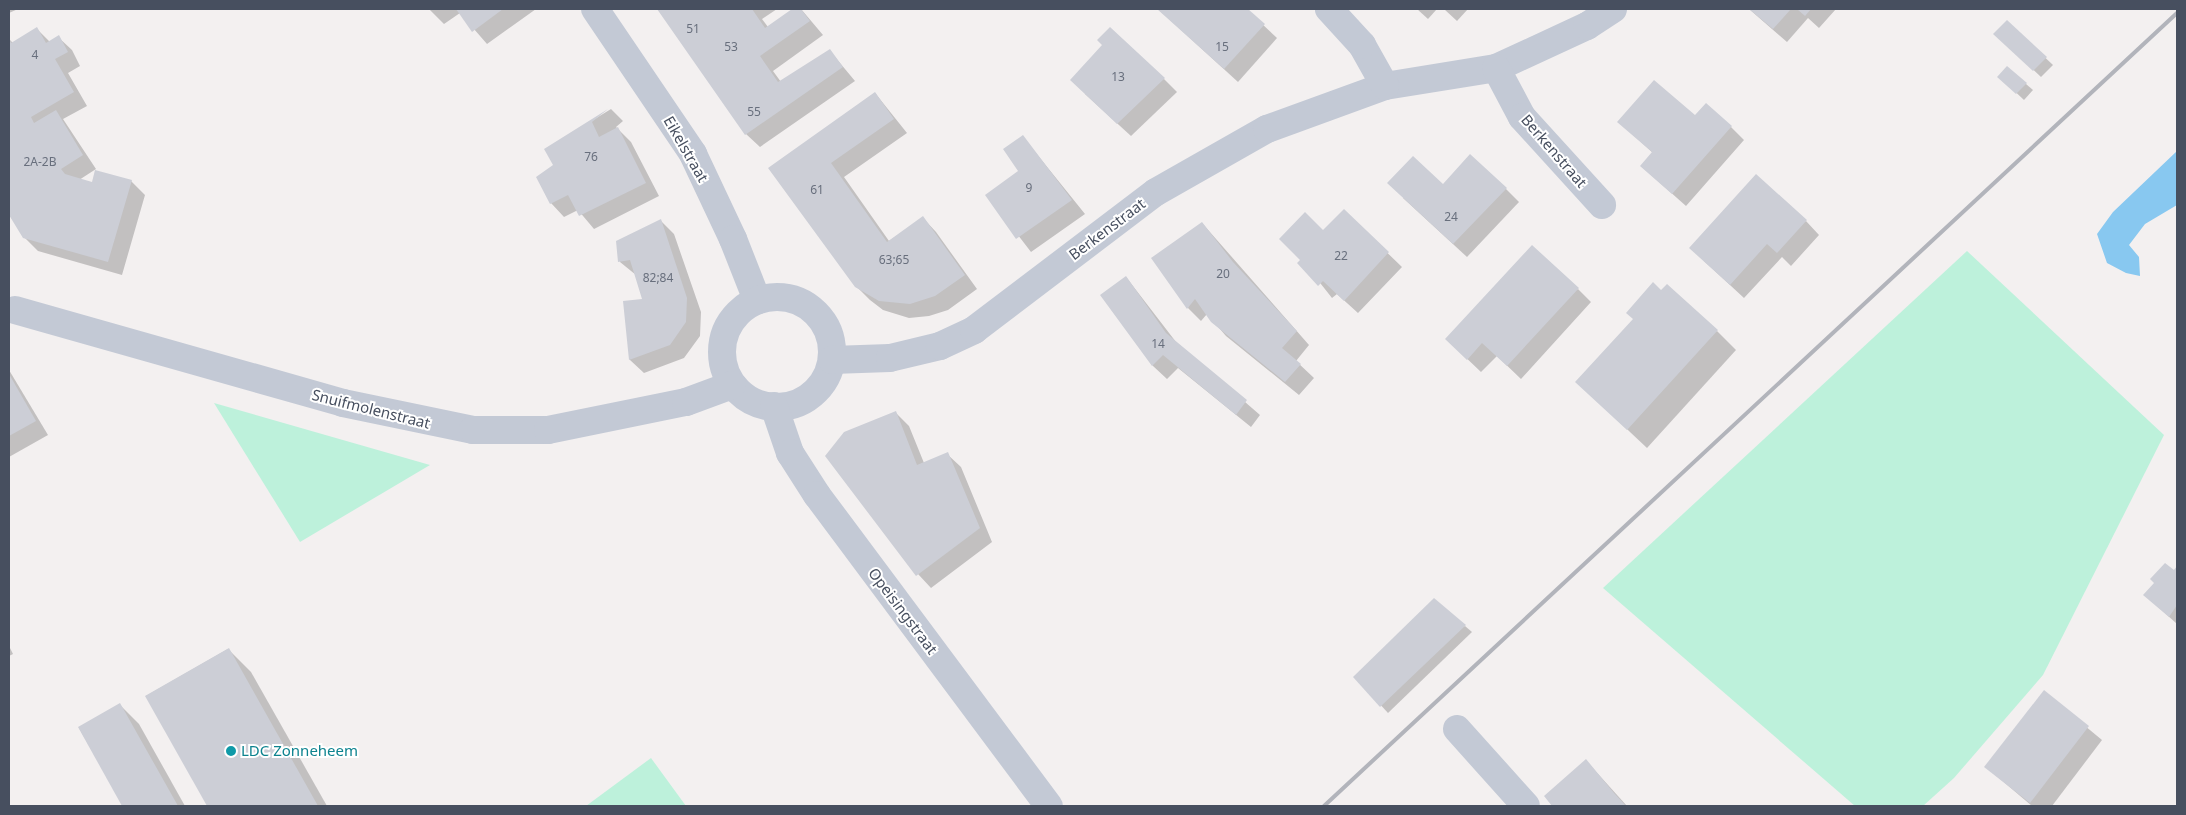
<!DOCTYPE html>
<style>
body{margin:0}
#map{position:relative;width:2186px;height:815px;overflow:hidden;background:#f3f0f0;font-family:"Noto Sans",sans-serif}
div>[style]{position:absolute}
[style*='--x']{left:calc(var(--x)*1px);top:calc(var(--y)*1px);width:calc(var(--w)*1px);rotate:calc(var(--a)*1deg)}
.green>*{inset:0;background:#bdf1db}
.water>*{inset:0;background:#88c8f0}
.shadow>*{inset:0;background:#0003}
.building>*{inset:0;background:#ccced6}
.street>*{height:28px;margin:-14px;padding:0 14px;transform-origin:14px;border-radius:14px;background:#c3c9d5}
.street>.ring{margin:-14px;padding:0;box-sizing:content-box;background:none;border:28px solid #c3c9d5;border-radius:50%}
.rail>*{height:4px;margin:-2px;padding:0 2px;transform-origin:2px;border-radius:2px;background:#b2b4bb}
.dots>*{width:14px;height:14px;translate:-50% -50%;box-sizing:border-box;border:2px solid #fff;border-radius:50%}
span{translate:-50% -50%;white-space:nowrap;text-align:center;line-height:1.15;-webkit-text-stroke:4px #fff;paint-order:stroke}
.number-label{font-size:12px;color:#686f7d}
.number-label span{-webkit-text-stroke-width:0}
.street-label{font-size:15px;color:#474f5f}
.culture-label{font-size:15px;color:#0d838f}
.left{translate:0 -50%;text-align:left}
.frame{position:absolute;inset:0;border:10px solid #474f5f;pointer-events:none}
</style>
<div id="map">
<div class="green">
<i style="clip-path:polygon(1967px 251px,2164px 435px,2043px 675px,1954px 778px,1923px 806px,1855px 806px,1603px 588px)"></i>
<i style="clip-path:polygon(214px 403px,430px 465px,300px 542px)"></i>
<i style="clip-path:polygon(651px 758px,686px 806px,586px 806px)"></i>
</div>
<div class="water">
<i style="clip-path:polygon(2177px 151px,2177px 205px,2145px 224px,2129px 245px,2139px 257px,2140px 276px,2126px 273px,2107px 263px,2097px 234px,2113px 212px)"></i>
</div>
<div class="shadow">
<i style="clip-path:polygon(9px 9px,18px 9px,9px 13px)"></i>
<i style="clip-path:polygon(429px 9px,536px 9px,487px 44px,460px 13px,444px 24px)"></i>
<i style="clip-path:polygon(659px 9px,777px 9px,762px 19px,768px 27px,794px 9px,801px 9px,823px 35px,773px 71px,781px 82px,830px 51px,855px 81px,760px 147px,746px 134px)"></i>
<i style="clip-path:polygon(1158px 9px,1246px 9px,1277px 38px,1238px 82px)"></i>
<i style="clip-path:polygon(1417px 9px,1437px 9px,1428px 19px)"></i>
<i style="clip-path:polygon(1444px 9px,1468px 9px,1457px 21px)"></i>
<i style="clip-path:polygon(1749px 9px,1836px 9px,1819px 28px,1808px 18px,1787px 42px)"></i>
<i style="clip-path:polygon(2007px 22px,2053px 65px,2041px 77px,1995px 34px)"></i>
<i style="clip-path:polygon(37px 29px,50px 42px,58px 37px,72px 50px,80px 66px,68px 73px,87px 106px,63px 119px,96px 169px,79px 180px,93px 184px,131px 181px,145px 195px,122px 275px,38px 251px,24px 237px,9px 213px,9px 39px,13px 43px)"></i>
<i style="clip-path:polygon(1164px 79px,1177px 92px,1131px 136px,1085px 94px)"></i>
<i style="clip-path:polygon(2006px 83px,2026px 84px,2033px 90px,2024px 100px)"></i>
<i style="clip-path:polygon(875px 93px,907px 133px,844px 177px,889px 241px,923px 218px,936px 232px,977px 289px,948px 310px,929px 316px,909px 318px,883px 310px,870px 300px,856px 286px,770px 168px)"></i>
<i style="clip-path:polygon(611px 109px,623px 121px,616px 127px,631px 142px,659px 196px,594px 229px,578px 210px,564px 217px,551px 203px,555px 166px,546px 149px)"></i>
<i style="clip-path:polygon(1695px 117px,1731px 127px,1744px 140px,1686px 206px,1641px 166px,1653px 153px,1619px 122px)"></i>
<i style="clip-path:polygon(1023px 137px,1085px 214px,1031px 252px,987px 195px,1020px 171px)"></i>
<i style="clip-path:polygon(1443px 185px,1506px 189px,1519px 202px,1467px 257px,1403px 198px)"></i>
<i style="clip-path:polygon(1344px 211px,1402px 267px,1358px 313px,1337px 294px,1332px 298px,1302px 260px)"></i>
<i style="clip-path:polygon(661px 221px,674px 234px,701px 312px,700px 336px,684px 358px,644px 373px,630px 360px,624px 302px,644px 300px,636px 275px,620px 262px,617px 242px)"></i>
<i style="clip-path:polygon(1806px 221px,1819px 235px,1791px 266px,1782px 257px,1744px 298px,1704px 261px)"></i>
<i style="clip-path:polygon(1202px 223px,1309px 345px,1296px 361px,1314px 378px,1299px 395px,1226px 336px,1207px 314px,1201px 321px,1188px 308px)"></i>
<i style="clip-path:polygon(1126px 277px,1176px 342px,1260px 415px,1251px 427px,1178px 368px,1167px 379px,1153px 366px,1102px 295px)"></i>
<i style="clip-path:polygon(1578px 289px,1591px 302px,1521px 379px,1497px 356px,1481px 372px,1460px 352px)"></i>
<i style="clip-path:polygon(1717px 331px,1736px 350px,1647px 448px,1577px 382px)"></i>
<i style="clip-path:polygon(9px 370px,48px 435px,9px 457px)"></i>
<i style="clip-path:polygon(895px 412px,909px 426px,924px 463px,947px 454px,961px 467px,992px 542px,931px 588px,918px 574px)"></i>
<i style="clip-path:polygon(2177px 568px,2177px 624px,2145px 595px)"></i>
<i style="clip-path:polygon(1465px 626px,1472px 632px,1388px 713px,1355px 677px)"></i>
<i style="clip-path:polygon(9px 646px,13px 654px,9px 656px)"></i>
<i style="clip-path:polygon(228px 649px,251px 672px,327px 806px,209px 806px,146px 696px)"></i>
<i style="clip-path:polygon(2044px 692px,2102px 740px,2052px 806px,2032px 806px,1986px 767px)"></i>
<i style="clip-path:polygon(120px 705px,139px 724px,185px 806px,124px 806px,79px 728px)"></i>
<i style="clip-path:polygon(1586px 761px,1599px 775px,1627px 806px,1554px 806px,1545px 796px)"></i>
</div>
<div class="building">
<i style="clip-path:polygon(456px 9px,503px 9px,472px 32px)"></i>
<i style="clip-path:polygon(657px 9px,752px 9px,765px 28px,792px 9px,801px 9px,810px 21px,760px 56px,778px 82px,830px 49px,843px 67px,745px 135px)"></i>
<i style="clip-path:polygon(1157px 9px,1248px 9px,1265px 24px,1224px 69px)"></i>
<i style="clip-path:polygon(1749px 9px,1791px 9px,1773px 29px)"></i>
<i style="clip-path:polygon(1797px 9px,1811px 9px,1805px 16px)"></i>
<i style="clip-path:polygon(2007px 20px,2047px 57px,2033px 71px,1993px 34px)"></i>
<i style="clip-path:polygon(37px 27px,46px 43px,59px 35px,68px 52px,55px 59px,74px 92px,31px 117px,34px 123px,56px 110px,83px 155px,61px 169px,65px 174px,92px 182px,95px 170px,132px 180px,108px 262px,23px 238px,9px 215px,9px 38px,11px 43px)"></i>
<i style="clip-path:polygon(1110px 27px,1165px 78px,1117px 124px,1070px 80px,1102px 45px,1097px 40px)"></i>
<i style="clip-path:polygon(2007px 66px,2027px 83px,2016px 94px,1997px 77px)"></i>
<i style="clip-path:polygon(1654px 80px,1695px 115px,1706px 103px,1732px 126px,1672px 194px,1640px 166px,1652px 152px,1617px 122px)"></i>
<i style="clip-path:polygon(875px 92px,894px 119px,831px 163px,887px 242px,923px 216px,965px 275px,935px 296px,910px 304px,879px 301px,855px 287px,768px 168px)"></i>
<i style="clip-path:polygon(608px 109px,592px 122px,599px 137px,618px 127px,646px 183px,579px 216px,568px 195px,550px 204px,536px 177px,553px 165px,544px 149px)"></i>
<i style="clip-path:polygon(1023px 135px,1072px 200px,1016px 239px,985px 195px,1018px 171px,1003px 149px)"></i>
<i style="clip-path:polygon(1470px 154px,1507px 188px,1453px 244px,1387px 183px,1413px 156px,1443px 184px)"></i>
<i style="clip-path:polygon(1756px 174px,1807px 220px,1777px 253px,1767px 244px,1730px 285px,1689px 248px)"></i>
<i style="clip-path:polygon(1344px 209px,1389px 252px,1344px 301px,1323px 281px,1318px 286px,1297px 263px,1300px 260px,1279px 239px,1305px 212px,1323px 230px)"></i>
<i style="clip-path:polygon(661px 219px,687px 298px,686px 322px,670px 345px,629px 360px,623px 301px,642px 299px,630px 260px,618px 262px,616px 241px)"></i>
<i style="clip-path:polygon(1202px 222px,1233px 262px,1297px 331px,1282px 348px,1301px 364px,1285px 382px,1211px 322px,1195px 299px,1187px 309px,1151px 258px)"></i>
<i style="clip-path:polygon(1532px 245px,1579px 288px,1507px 366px,1482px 343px,1467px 360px,1445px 339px)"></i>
<i style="clip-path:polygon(1126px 276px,1166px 333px,1247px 400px,1236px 415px,1163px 355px,1152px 366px,1100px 295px)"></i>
<i style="clip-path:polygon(1653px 282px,1661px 290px,1667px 284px,1718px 330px,1627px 430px,1575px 382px,1633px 319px,1626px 313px)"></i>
<i style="clip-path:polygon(9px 374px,36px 421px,9px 436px)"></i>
<i style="clip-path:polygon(896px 411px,917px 465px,948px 452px,980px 528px,916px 576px,825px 456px,844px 432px)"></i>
<i style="clip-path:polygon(2165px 563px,2174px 570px,2177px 566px,2177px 605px,2169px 617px,2143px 595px,2154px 583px,2150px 579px)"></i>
<i style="clip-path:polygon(1434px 598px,1466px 625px,1380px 707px,1353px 677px)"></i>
<i style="clip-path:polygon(229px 648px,318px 806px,207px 806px,145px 696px)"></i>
<i style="clip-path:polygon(2044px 690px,2089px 726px,2030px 803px,1984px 767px)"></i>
<i style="clip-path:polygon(120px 703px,178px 806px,122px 806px,78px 727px)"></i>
<i style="clip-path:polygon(1586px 759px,1614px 793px,1626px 806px,1552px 806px,1544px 796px)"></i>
</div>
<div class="street">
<i style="--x:595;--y:9;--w:175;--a:55.9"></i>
<i style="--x:693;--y:154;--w:94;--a:64.8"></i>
<i style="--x:733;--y:239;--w:66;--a:68.5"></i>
<i style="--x:1496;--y:68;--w:100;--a:-24.8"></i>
<i style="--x:1587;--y:26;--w:31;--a:-33"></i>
<i style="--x:1385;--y:86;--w:112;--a:-9.2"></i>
<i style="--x:1496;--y:68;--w:55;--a:62"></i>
<i style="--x:1522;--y:117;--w:119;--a:47.7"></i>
<i class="ring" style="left:722px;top:297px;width:82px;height:82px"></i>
<i style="--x:15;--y:310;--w:341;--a:15.8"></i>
<i style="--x:343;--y:403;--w:133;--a:11.7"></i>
<i style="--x:473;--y:430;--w:75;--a:0"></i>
<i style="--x:548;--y:430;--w:141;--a:-11.5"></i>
<i style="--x:686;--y:402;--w:49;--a:-20.3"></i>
<i style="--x:832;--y:360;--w:58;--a:-2"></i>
<i style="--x:890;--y:358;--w:51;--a:-13.5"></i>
<i style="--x:940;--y:346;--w:38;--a:-25"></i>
<i style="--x:974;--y:330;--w:228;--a:-37.2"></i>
<i style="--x:1156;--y:192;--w:128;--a:-29.6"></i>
<i style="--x:1267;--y:129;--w:126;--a:-20"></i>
<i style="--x:1385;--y:86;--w:47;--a:-119.3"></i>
<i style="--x:1362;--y:45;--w:49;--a:-132.5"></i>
<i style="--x:774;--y:406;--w:50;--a:71.2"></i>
<i style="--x:790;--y:453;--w:50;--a:57.3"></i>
<i style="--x:817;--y:495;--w:388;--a:53.3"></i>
<i style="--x:1457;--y:729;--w:103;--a:48.1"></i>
</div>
<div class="rail">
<i style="--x:1324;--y:806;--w:1165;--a:-42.91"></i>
</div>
<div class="dots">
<i style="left:231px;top:751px;background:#0f9aa8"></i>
</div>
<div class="number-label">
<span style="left:693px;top:29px">51</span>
<span style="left:731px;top:47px">53</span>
<span style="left:1222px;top:47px">15</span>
<span style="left:35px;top:55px">4</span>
<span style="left:1118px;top:77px">13</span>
<span style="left:754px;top:112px">55</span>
<span style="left:591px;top:157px">76</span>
<span style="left:40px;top:162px">2A-2B</span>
<span style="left:1029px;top:188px">9</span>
<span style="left:817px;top:190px">61</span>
<span style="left:1451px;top:217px">24</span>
<span style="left:1341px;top:256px">22</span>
<span style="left:894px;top:260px">63;65</span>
<span style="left:1223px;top:274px">20</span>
<span style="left:658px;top:278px">82;84</span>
<span style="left:1158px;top:344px">14</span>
</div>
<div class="street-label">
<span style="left:686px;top:149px;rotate:60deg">Eikelstraat</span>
<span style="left:1554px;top:151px;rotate:49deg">Berkenstraat</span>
<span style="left:1107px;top:229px;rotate:-37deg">Berkenstraat</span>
<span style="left:371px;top:409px;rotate:14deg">Snuifmolenstraat</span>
<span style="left:903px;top:611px;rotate:53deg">Opeisingstraat</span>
</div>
<div class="culture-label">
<span class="left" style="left:241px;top:751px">LDC Zonneheem</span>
</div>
<div class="frame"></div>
</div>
